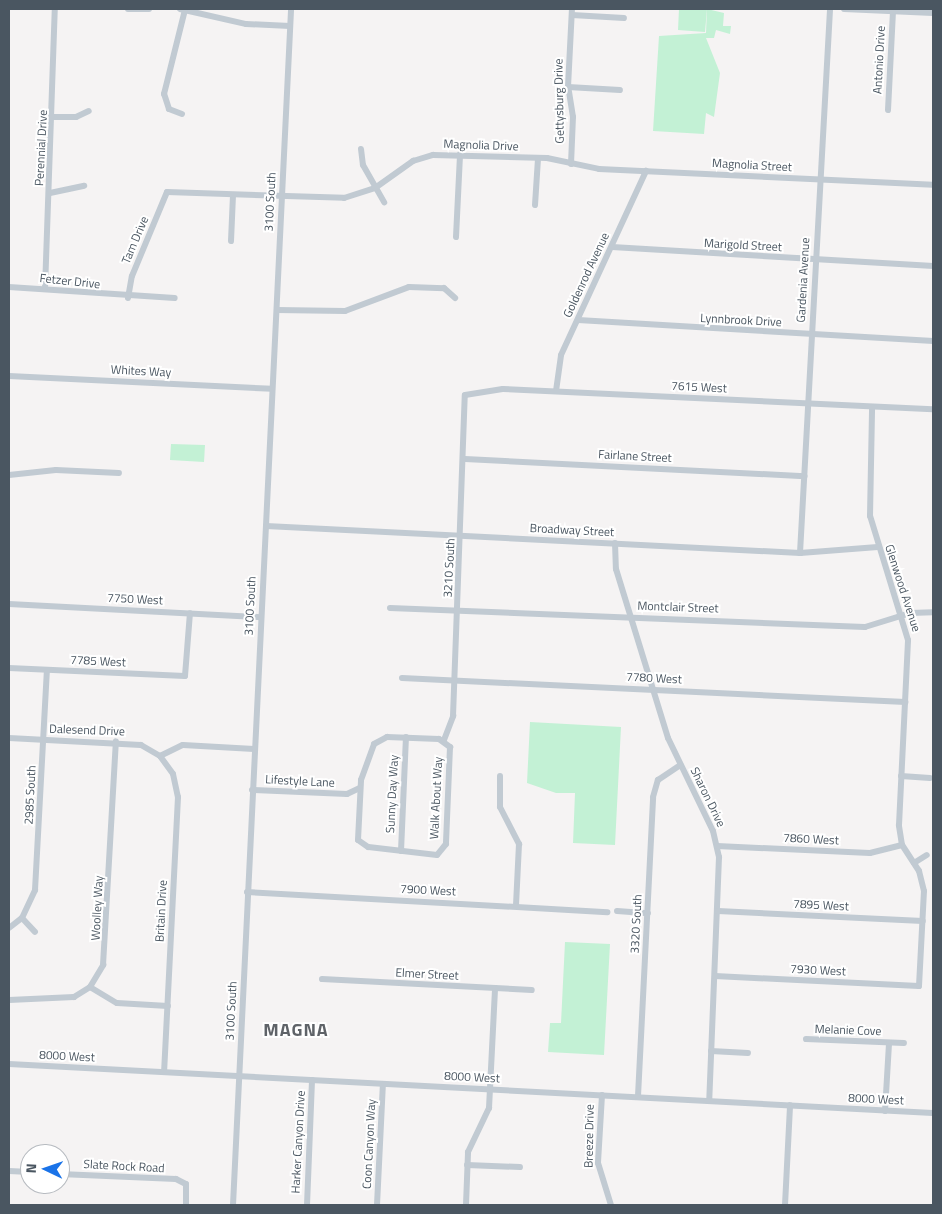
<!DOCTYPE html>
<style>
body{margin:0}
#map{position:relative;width:942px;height:1214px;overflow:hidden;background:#f5f3f3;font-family:"Titillium Web",sans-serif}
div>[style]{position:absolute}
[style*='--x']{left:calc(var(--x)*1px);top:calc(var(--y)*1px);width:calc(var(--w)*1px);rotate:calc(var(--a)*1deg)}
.green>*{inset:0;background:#c3f1d5}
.minor>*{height:6px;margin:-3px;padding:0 3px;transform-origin:3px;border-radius:3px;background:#c1cad2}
span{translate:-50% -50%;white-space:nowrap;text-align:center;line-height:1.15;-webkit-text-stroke:4px #fff;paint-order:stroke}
.street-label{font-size:12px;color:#4a5661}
.district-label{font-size:18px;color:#5f6368;font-weight:700;letter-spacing:1px}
.frame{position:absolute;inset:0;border:10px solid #4a5661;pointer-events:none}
.north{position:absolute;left:20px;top:1144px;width:50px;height:50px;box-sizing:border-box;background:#fff;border:1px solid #b7bbc0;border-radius:50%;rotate:273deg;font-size:14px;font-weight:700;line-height:20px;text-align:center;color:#4a5661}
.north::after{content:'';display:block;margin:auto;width:18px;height:22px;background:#1a73e8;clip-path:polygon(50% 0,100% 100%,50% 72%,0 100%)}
</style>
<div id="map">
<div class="green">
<i style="clip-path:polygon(679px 9px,707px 9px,705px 32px,678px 30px)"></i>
<i style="clip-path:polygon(707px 9px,724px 13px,723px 26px,731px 26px,730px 34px,716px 30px,714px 38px,706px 38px,720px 73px,714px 117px,706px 113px,704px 134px,653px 131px,659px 36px,706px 33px)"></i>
<i style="clip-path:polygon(171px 444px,205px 445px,204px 462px,170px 460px)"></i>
<i style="clip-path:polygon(530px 722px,621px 727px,615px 845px,573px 843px,575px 793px,556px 793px,527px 783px)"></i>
<i style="clip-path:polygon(565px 942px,610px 944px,604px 1055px,548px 1052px,550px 1023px,561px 1023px)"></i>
</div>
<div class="minor">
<i style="--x:128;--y:9;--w:21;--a:0"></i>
<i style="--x:180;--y:9;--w:68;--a:12.8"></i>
<i style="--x:246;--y:24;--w:44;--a:2.6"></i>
<i style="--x:844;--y:9;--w:89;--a:2.6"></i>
<i style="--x:572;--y:15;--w:52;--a:3.3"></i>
<i style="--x:568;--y:87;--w:52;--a:3.3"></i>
<i style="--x:888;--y:110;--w:99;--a:-87.1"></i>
<i style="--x:182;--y:114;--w:14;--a:-159"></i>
<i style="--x:169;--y:109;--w:16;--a:-108"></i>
<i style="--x:164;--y:94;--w:87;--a:-76"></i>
<i style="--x:53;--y:117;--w:23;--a:0"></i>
<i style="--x:76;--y:117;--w:14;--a:-25"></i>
<i style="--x:361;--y:149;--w:16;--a:83"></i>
<i style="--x:363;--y:165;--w:43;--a:60.4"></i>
<i style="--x:571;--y:164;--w:47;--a:-87.6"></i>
<i style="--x:573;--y:117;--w:30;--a:-99"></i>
<i style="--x:568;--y:87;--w:78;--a:-87.1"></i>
<i style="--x:50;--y:193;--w:35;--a:-12"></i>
<i style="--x:535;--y:205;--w:47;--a:-86.3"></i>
<i style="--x:456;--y:237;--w:83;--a:-87.2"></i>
<i style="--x:231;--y:241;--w:46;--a:-87.5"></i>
<i style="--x:612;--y:247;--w:322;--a:3.4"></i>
<i style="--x:9;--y:287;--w:166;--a:3.8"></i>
<i style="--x:45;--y:289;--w:280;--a:-88"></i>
<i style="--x:128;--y:298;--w:22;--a:-80"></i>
<i style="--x:132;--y:276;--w:91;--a:-67.4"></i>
<i style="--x:167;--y:192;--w:177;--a:1.9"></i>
<i style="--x:344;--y:198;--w:33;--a:-18"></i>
<i style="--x:375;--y:188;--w:47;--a:-35.4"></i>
<i style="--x:413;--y:161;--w:21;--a:-17"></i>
<i style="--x:433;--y:155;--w:114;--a:1.5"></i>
<i style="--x:547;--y:158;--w:53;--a:11.9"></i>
<i style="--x:599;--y:169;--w:334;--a:2.7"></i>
<i style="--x:277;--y:310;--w:68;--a:0.8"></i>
<i style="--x:345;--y:311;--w:68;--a:-20.6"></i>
<i style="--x:409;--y:287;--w:35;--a:2"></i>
<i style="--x:444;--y:288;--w:15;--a:42"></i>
<i style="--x:578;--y:320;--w:356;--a:3.4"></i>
<i style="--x:9;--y:376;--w:263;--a:2.8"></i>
<i style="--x:556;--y:391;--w:36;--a:-82"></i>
<i style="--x:561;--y:355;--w:203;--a:-65.2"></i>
<i style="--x:465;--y:459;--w:340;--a:2.9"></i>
<i style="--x:9;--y:475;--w:47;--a:-6.1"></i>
<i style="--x:56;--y:470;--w:63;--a:2.7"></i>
<i style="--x:266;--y:526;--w:535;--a:2.89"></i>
<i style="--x:800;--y:553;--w:78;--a:-4.4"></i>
<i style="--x:615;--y:543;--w:26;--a:88"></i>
<i style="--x:616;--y:569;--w:177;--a:72.9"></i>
<i style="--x:668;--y:738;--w:103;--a:64.2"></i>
<i style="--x:713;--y:831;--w:27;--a:77"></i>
<i style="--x:719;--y:857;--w:244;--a:92.3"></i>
<i style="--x:800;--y:553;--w:545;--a:-86.84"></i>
<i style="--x:9;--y:604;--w:252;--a:3"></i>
<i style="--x:390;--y:608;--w:475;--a:2.3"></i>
<i style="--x:865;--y:627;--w:47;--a:-17.3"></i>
<i style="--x:910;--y:613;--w:23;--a:-2"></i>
<i style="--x:9;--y:668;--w:176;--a:2.6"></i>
<i style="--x:185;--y:676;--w:63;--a:-85.5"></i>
<i style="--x:402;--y:678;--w:504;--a:2.73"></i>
<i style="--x:387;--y:737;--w:52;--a:2.2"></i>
<i style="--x:439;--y:739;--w:14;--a:36"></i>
<i style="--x:450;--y:747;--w:97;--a:92.4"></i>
<i style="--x:446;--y:844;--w:14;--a:129"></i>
<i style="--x:437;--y:855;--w:69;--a:-173.4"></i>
<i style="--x:368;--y:847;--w:12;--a:-145"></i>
<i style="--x:358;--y:840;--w:60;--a:-87.1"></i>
<i style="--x:361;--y:780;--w:38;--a:-70"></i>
<i style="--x:374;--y:744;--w:15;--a:-28"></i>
<i style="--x:9;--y:738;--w:132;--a:3"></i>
<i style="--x:141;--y:745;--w:22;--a:30"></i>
<i style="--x:160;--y:756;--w:22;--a:54"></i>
<i style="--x:173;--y:774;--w:24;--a:78"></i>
<i style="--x:178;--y:797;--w:275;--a:92.9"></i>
<i style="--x:444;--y:740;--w:26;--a:-69"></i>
<i style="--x:453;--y:716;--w:321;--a:-87.9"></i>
<i style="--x:465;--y:395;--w:38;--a:-9"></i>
<i style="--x:503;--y:389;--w:430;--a:2.7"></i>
<i style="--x:160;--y:756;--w:25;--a:-26"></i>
<i style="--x:183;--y:745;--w:71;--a:3.2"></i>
<i style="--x:500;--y:776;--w:31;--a:90"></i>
<i style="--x:500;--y:807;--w:42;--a:62.8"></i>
<i style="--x:519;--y:844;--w:62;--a:92.8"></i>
<i style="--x:901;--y:776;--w:29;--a:4"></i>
<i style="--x:252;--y:790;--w:95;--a:2.4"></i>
<i style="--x:347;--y:794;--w:14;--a:-25"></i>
<i style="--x:717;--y:846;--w:153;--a:2.6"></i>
<i style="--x:870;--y:853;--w:33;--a:-14"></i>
<i style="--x:401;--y:851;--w:114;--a:-87.5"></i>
<i style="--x:914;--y:863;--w:15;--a:-32"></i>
<i style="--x:247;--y:892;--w:361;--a:3.2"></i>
<i style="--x:617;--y:911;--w:31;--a:4"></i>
<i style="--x:718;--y:911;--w:205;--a:2.8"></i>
<i style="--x:22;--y:918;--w:19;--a:47"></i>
<i style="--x:9;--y:928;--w:16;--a:-38"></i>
<i style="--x:22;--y:918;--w:31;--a:-65"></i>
<i style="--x:35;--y:890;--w:220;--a:-86.9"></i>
<i style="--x:715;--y:976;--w:204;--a:2.8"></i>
<i style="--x:919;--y:986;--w:95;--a:-87"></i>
<i style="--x:924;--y:891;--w:21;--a:-104"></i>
<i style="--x:919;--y:871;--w:31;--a:-123"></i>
<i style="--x:902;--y:845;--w:20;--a:-99"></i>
<i style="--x:899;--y:825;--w:185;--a:-87.2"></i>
<i style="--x:908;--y:640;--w:130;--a:-107"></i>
<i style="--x:870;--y:516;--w:109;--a:-88.9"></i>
<i style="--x:322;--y:979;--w:210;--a:3"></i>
<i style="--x:90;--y:987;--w:31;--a:31"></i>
<i style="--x:117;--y:1003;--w:51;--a:3.4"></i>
<i style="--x:9;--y:1000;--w:65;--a:-2.6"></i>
<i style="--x:74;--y:997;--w:19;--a:-32"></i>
<i style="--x:90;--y:987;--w:26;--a:-59"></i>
<i style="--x:103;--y:965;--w:224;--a:-86.7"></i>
<i style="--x:806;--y:1039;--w:98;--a:2.3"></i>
<i style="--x:711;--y:1051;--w:37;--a:3"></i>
<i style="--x:9;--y:1064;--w:925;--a:3.04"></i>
<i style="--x:602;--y:1095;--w:68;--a:93.4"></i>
<i style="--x:598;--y:1163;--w:44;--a:72.8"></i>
<i style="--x:638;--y:1096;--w:299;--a:-87.1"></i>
<i style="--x:653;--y:797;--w:18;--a:-74"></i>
<i style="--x:658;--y:780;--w:27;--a:-34"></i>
<i style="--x:885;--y:1111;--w:68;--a:-86.6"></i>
<i style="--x:467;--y:1165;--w:53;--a:2.2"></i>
<i style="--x:9;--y:1171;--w:21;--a:3"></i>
<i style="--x:60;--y:1174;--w:116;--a:2.5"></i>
<i style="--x:176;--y:1179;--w:11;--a:27"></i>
<i style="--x:186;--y:1184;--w:21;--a:90"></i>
<i style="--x:233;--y:1205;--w:1197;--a:-87.22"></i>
<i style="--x:307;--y:1205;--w:125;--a:-87.7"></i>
<i style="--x:377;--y:1205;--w:121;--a:-87.2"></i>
<i style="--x:466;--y:1205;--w:53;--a:-87.8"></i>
<i style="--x:468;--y:1152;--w:49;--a:-64.5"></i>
<i style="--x:489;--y:1108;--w:120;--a:-87.1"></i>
<i style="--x:785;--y:1205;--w:100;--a:-87.1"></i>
</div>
<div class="street-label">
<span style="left:879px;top:60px;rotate:-87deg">Antonio Drive</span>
<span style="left:559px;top:101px;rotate:-91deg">Gettysburg Drive</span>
<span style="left:481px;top:145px;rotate:2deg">Magnolia Drive</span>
<span style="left:41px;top:148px;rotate:-87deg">Perennial Drive</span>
<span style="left:752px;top:165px;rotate:3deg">Magnolia Street</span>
<span style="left:270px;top:202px;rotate:-87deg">3100 South</span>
<span style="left:135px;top:240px;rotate:-67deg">Tam Drive</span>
<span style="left:743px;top:245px;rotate:3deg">Marigold Street</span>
<span style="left:586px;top:275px;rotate:-65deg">Goldenrod Avenue</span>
<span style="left:803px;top:280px;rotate:-87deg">Gardenia Avenue</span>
<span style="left:70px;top:281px;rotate:6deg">Fetzer Drive</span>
<span style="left:741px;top:320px;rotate:3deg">Lynnbrook Drive</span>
<span style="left:141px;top:371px;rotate:3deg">Whites Way</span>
<span style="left:699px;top:387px;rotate:3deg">7615 West</span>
<span style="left:635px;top:456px;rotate:3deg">Fairlane Street</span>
<span style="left:572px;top:530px;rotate:3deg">Broadway Street</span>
<span style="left:449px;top:568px;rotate:-87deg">3210 South</span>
<span style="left:903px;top:588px;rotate:72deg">Glenwood Avenue</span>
<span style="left:135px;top:599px;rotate:3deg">7750 West</span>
<span style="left:250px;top:606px;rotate:-87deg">3100 South</span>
<span style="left:678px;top:607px;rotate:2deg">Montclair Street</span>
<span style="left:98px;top:661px;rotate:3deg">7785 West</span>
<span style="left:654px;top:678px;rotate:3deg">7780 West</span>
<span style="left:87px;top:730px;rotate:2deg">Dalesend Drive</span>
<span style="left:300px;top:781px;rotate:3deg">Lifestyle Lane</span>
<span style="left:392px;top:794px;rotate:-87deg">Sunny Day Way</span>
<span style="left:30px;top:795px;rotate:-87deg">2985 South</span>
<span style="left:708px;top:797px;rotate:64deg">Sharon Drive</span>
<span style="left:436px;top:798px;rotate:-87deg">Walk About Way</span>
<span style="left:811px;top:839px;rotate:3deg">7860 West</span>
<span style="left:428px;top:890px;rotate:3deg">7900 West</span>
<span style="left:821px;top:905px;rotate:3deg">7895 West</span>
<span style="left:97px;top:908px;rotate:-87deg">Woolley Way</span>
<span style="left:161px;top:911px;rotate:-87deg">Britain Drive</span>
<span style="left:636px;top:924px;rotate:-87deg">3320 South</span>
<span style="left:818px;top:970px;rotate:3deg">7930 West</span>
<span style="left:427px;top:974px;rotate:3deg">Elmer Street</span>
<span style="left:231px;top:1011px;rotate:-87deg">3100 South</span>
<span style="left:848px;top:1030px;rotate:2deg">Melanie Cove</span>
<span style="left:67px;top:1056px;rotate:3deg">8000 West</span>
<span style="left:472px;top:1077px;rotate:3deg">8000 West</span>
<span style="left:876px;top:1099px;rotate:3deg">8000 West</span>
<span style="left:589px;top:1136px;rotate:-89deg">Breeze Drive</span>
<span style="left:298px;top:1142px;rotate:-87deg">Harker Canyon Drive</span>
<span style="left:369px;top:1144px;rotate:-87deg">Coon Canyon Way</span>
<span style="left:124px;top:1166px;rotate:3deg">Slate Rock Road</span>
</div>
<div class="district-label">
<span style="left:296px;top:1030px">MAGNA</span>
</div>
<div class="frame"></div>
<div class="north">N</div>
</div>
